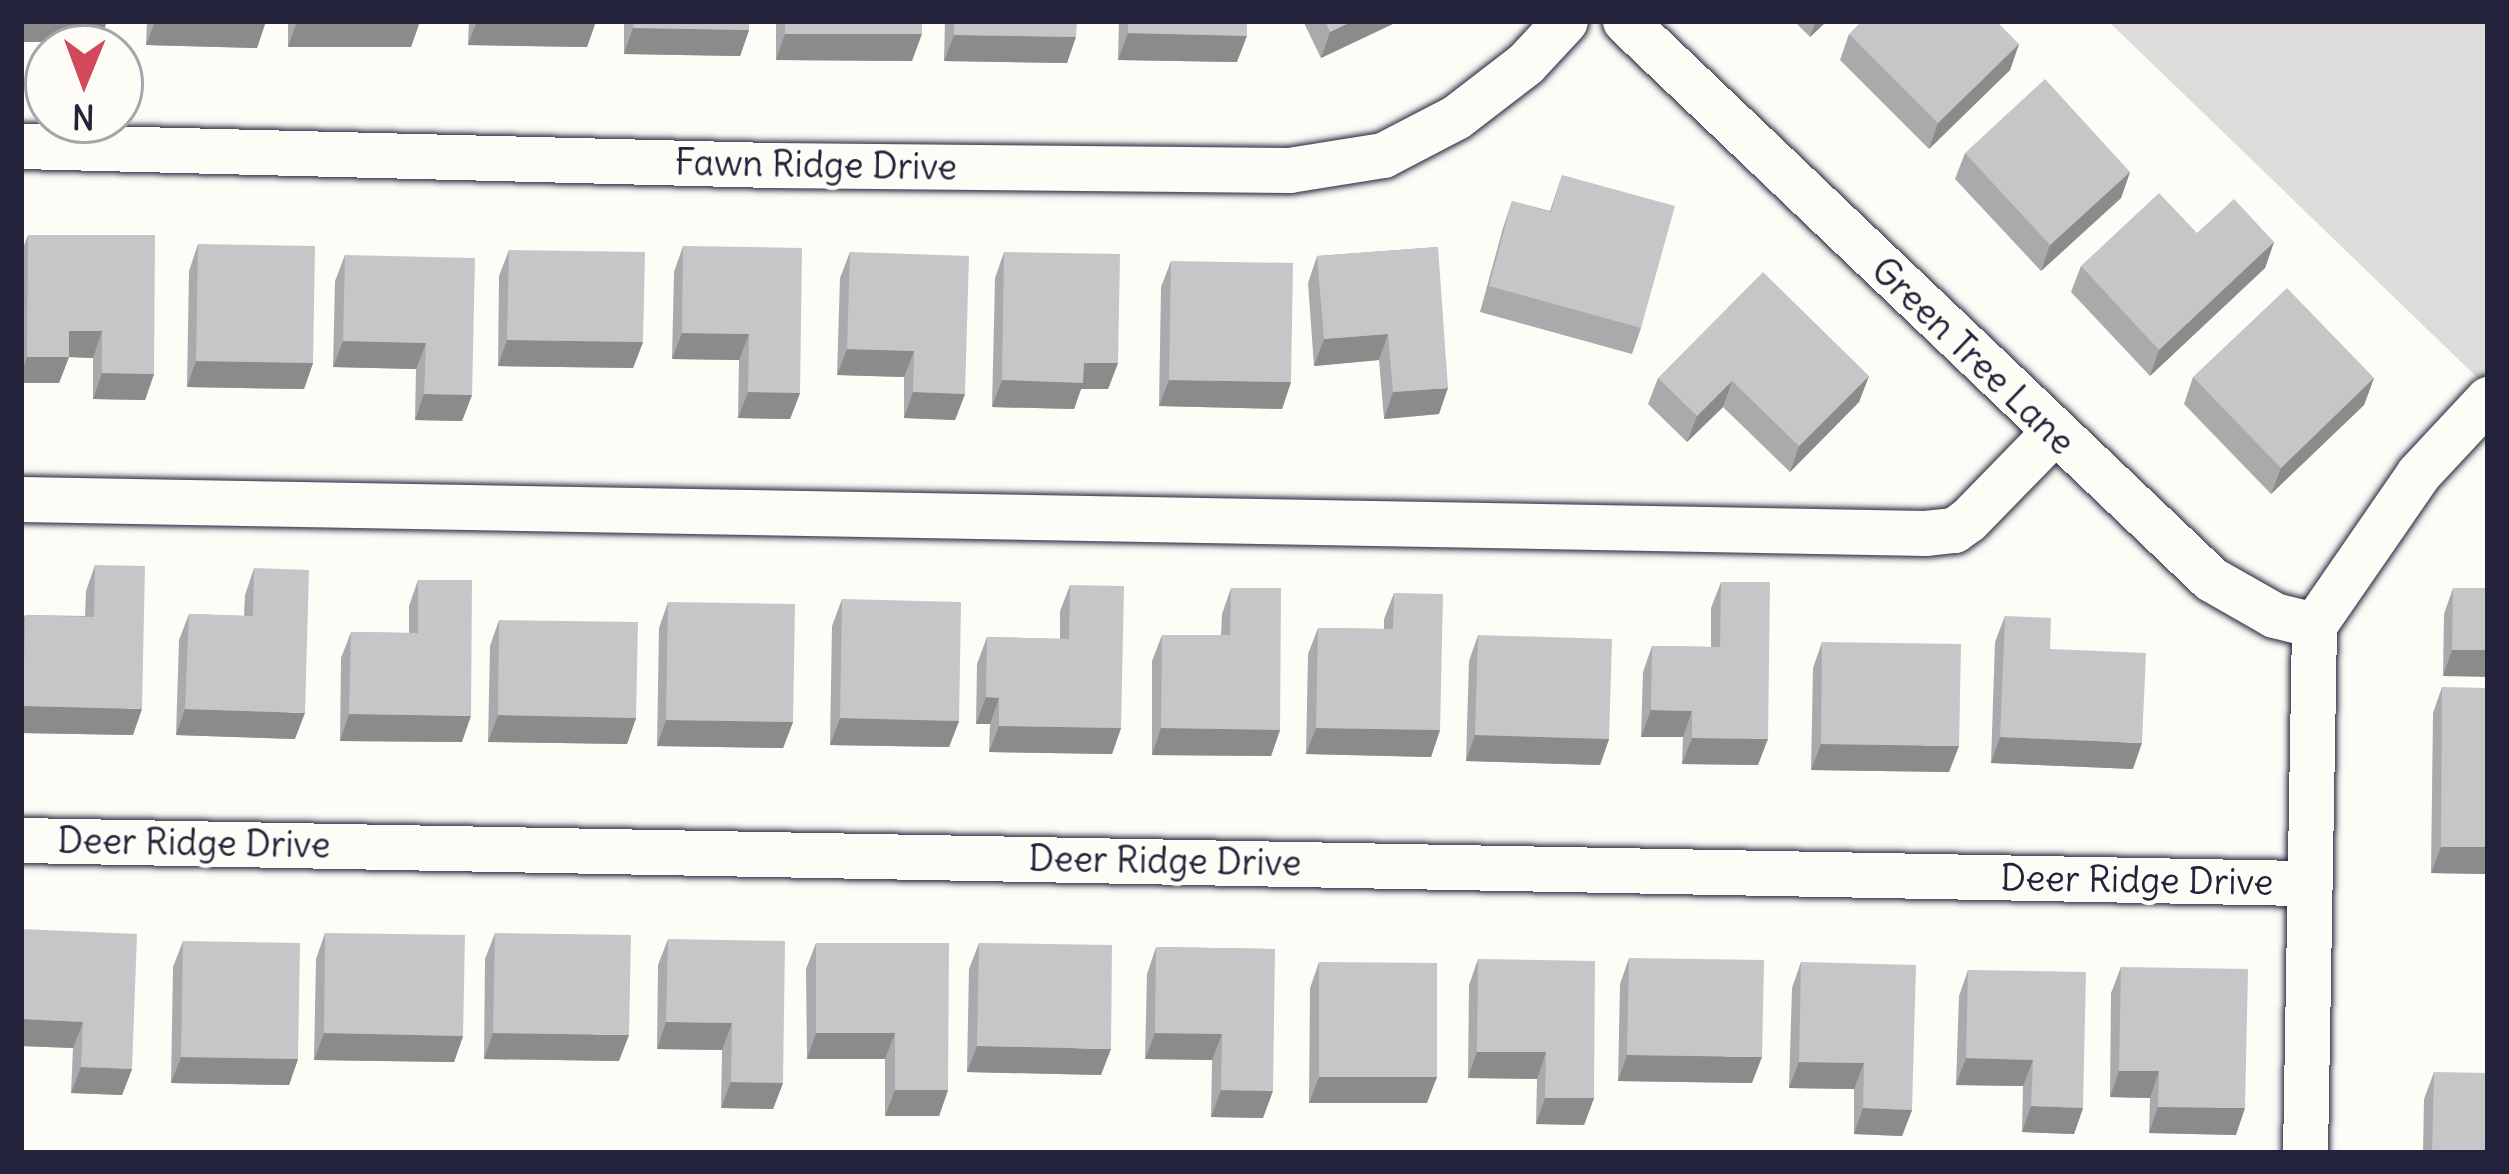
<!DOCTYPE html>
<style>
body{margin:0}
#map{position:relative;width:2509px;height:1174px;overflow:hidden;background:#fdfcf7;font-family:Delius,sans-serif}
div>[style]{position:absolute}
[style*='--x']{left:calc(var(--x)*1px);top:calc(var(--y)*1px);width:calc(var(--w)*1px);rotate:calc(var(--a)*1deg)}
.green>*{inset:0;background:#dddcdb}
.roads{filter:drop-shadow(0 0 3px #22223b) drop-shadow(0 0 3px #22223b)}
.minor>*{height:45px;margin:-22.5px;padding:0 22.5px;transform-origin:22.5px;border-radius:22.5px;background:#fdfcf7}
.wall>*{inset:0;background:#aaaaac}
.shaded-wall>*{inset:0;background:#8b8b8c}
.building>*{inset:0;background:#c6c6c8}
span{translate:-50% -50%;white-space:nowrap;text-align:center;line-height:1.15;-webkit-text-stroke:9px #fdfcf7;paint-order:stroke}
.street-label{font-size:36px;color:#22223b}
.frame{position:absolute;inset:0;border:24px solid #22223b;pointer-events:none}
.north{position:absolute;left:24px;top:24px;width:120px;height:120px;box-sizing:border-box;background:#fdfcf7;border:3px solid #a5a5ac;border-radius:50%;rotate:181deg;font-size:33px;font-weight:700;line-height:48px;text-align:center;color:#22223b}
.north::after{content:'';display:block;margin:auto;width:42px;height:54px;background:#d1495b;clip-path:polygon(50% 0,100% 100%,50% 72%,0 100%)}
</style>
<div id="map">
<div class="green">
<i style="clip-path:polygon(2108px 21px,2488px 21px,2488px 388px)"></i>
</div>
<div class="roads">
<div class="minor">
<i style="--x:1625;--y:21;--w:809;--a:43.6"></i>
<i style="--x:2211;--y:579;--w:73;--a:29.7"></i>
<i style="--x:2274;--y:615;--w:41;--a:14"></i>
<i style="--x:21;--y:146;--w:752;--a:1.45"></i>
<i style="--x:773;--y:165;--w:516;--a:0.56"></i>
<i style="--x:1289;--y:170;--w:95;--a:-9.1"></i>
<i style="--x:1383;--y:155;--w:82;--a:-27.5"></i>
<i style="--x:1456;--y:117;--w:88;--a:-37.6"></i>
<i style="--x:1526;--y:63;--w:57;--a:-47.1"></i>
<i style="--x:21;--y:499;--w:1904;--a:1.02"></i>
<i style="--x:1925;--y:533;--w:29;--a:-6"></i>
<i style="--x:1954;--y:530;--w:17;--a:-36"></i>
<i style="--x:1968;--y:520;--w:122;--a:-45.7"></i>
<i style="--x:2314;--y:625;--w:183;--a:-55.4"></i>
<i style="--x:2418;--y:474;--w:103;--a:-47"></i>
<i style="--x:21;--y:840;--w:2289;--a:1.08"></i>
<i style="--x:2305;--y:1153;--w:528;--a:-89.02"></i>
</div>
</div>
<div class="wall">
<i style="clip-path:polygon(147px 21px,266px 21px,257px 48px,146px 45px)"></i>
<i style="clip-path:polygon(288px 21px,420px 21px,411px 47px,288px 47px)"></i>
<i style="clip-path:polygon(469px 21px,596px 21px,587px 47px,468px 45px)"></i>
<i style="clip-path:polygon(624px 21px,749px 21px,749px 30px,740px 56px,624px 54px)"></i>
<i style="clip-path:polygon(776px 21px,922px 21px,912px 61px,776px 60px)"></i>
<i style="clip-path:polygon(945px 21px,1077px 21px,1067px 63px,944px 61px)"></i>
<i style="clip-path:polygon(1119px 21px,1247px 21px,1237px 62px,1118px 60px)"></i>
<i style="clip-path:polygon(1303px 21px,1399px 21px,1321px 58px)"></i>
<i style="clip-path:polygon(1794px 21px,1827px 21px,1810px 37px)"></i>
<i style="clip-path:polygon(1849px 34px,2019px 44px,2010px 70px,1929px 149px,1840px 60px)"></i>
<i style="clip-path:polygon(1965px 153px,2130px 172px,2121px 198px,2041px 271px,1955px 179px)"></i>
<i style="clip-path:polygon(1562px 175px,1641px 328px,1632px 354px,1480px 312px,1503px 228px,1512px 201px,1550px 211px)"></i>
<i style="clip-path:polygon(2197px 233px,2274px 242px,2265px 268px,2150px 376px,2071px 292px,2081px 266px)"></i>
<i style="clip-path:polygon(28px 235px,154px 374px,145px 400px,93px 399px,93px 358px,69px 357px,59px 383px,21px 383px,21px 253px)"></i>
<i style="clip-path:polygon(198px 244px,313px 363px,304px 389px,187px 387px,189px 271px)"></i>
<i style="clip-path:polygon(683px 246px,800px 393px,790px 419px,738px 418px,739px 360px,672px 359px,674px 272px)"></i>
<i style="clip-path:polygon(1438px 247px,1439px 414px,1384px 419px,1379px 360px,1314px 366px,1308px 283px,1317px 256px)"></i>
<i style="clip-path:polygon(509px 250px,643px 342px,633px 368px,498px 366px,499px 276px)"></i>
<i style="clip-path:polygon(850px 252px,965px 394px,955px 420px,904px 418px,904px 377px,837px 375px,840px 278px)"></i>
<i style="clip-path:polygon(1004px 252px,1118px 363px,1108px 389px,1081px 389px,1074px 409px,992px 407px,995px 278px)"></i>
<i style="clip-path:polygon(345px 255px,472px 395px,462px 421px,415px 420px,416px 369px,333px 367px,335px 281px)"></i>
<i style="clip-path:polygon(1171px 261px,1291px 382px,1282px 409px,1159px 406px,1161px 287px)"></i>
<i style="clip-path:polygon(1869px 376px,1859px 402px,1790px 472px,1723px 407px,1687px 442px,1648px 404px,1658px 378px)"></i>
<i style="clip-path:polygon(2193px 377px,2374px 378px,2364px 405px,2271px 494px,2184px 404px)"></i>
<i style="clip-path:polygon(95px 565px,133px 735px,21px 733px,21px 625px,25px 615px,85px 616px,86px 591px)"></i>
<i style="clip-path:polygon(254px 568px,295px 739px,176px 735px,179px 640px,189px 614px,244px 616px,245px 595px)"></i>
<i style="clip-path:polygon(418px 580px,462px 742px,340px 741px,341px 658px,351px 632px,409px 633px,409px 606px)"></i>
<i style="clip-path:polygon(1721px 582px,1758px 765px,1682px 764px,1683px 737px,1641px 737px,1643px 672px,1652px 646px,1711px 647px,1711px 608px)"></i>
<i style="clip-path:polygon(1070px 585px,1121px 728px,1112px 754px,989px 752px,990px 724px,976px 724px,977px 664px,987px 637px,1060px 639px,1060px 611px)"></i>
<i style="clip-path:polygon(1231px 588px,1280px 730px,1271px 756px,1152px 755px,1152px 661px,1162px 635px,1221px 635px,1222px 614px)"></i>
<i style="clip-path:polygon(2453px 588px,2488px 588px,2443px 676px,2444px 614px)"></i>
<i style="clip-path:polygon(1394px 593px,1440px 730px,1431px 757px,1306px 754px,1308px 654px,1318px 628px,1384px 629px,1384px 619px)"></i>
<i style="clip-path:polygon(842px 599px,959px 721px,949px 747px,830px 745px,832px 626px)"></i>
<i style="clip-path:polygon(668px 602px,793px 722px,783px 748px,657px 746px,659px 628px)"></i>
<i style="clip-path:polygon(2005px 616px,2050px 649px,2133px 769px,1991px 763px,1995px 642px)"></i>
<i style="clip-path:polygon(499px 620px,636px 718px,627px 744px,488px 742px,490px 646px)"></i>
<i style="clip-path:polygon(1478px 635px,1609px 739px,1600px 765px,1466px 761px,1469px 661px)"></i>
<i style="clip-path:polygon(1822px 642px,1949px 772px,1811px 770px,1813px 668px)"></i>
<i style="clip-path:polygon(2442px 687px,2488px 874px,2431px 873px,2433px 713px)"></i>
<i style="clip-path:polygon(21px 929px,132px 1069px,122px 1095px,71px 1093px,73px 1048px,21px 1046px)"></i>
<i style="clip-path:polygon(325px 933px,463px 1036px,454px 1062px,314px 1060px,316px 959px)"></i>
<i style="clip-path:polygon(495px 933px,619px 1061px,484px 1059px,485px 959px)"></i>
<i style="clip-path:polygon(668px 939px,783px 1083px,773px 1109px,721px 1108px,722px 1050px,657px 1049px,658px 965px)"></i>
<i style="clip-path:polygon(183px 941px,298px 1059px,289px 1085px,171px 1083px,173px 967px)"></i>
<i style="clip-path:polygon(816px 943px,948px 1090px,939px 1116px,885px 1116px,885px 1059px,807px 1059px,806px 969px)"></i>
<i style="clip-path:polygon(979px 943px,1101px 1075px,967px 1072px,969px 969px)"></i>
<i style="clip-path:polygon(1156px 947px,1275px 949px,1263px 1118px,1211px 1117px,1212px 1060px,1145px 1059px,1147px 974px)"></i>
<i style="clip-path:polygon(1629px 958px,1752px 1083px,1618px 1081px,1620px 984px)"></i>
<i style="clip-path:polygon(1478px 959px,1594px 1098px,1584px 1125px,1536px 1124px,1537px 1079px,1468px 1078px,1469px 985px)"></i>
<i style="clip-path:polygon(1319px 962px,1427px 1103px,1309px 1103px,1310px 988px)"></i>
<i style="clip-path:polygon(1801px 962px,1912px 1110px,1902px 1136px,1854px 1134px,1854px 1089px,1789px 1088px,1792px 988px)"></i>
<i style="clip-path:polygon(2121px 967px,2236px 1135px,2149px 1133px,2150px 1098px,2110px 1097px,2111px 993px)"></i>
<i style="clip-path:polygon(1968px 970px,2083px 1108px,2074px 1134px,2022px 1132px,2023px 1086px,1956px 1085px,1959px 996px)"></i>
<i style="clip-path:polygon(2434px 1072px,2488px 1153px,2423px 1153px,2424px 1099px)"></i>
</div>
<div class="shaded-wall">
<i style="clip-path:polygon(21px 21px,107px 21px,100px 42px,21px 42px)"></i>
<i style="clip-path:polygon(155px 21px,266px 21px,257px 48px,146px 45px)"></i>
<i style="clip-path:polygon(297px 21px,420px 21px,411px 47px,288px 47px)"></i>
<i style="clip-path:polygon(477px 21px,596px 21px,587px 47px,468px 45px)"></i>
<i style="clip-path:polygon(1353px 21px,1399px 21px,1321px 58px,1330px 32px)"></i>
<i style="clip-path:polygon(1816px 21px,1827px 21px,1810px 37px)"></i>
<i style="clip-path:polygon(633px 28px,749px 30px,740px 56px,624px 54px)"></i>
<i style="clip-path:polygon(1128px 33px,1247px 36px,1237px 62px,1118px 60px)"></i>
<i style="clip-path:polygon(785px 34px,922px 34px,912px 61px,776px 60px)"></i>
<i style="clip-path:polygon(954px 35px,1076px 37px,1067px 63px,944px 61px)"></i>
<i style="clip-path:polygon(2019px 44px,2010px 70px,1929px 149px,1938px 123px)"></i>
<i style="clip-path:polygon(2130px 172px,2121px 198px,2041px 271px,2050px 245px)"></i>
<i style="clip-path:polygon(2274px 242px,2265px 268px,2150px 376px,2159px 350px)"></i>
<i style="clip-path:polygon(69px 331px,102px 331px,93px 358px,69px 357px,59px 383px,21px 383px,21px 373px,27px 357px)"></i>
<i style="clip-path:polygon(682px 333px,749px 334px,739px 360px,672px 359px)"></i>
<i style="clip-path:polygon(1388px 334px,1379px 360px,1314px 366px,1324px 339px)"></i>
<i style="clip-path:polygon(507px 340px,643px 342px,633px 368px,498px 366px)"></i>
<i style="clip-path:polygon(343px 341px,426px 343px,416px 369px,333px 367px)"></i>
<i style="clip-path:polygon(847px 349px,914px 351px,904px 377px,837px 375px)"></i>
<i style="clip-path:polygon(196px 361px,313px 363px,304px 389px,187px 387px)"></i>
<i style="clip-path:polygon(1084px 363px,1118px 363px,1108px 389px,1081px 389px,1074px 409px,992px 407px,1002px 380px)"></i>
<i style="clip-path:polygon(102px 373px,154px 374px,145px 400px,93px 399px)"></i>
<i style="clip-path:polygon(1869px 376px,1859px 402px,1790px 472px,1799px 446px)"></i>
<i style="clip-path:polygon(2374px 378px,2364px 405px,2271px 494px,2281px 468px)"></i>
<i style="clip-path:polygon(1169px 380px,1291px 382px,1282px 409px,1159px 406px)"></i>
<i style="clip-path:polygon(1732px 381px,1723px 407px,1687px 442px,1697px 416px)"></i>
<i style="clip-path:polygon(1448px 388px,1439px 414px,1384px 419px,1393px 392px)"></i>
<i style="clip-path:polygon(748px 392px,800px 393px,790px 419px,738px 418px)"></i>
<i style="clip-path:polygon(913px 392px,965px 394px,955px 420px,904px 418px)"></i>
<i style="clip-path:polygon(424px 394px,472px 395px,462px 421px,415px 420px)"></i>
<i style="clip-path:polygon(2452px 650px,2488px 650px,2488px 677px,2443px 676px)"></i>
<i style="clip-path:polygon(986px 697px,999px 698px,990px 724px,976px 724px)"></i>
<i style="clip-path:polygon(23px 706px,142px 709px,133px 735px,21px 733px)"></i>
<i style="clip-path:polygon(185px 709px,305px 713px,295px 739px,176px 735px)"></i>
<i style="clip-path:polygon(1651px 710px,1692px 711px,1683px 737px,1641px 737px)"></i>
<i style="clip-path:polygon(349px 714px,471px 716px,462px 742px,340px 741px)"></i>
<i style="clip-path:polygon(498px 715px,636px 718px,627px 744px,488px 742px)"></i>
<i style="clip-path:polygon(840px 718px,959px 721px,949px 747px,830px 745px)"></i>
<i style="clip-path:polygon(666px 720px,793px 722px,783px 748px,657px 746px)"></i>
<i style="clip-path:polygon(999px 726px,1121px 728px,1112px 754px,989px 752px)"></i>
<i style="clip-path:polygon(1161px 728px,1280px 730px,1271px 756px,1152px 755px)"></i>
<i style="clip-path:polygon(1316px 728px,1440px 730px,1431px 757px,1306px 754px)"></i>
<i style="clip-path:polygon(1475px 735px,1609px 739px,1600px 765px,1466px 761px)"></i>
<i style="clip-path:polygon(2000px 737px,2142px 743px,2133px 769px,1991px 763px)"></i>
<i style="clip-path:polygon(1692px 738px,1768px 739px,1758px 765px,1682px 764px)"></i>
<i style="clip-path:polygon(1821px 744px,1959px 746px,1949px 772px,1811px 770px)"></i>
<i style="clip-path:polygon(2441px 847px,2488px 847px,2488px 874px,2431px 873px)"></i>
<i style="clip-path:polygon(21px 1019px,83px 1022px,73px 1048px,21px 1046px)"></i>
<i style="clip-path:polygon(666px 1022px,732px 1023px,722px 1050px,657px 1049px)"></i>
<i style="clip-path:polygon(324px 1033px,463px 1036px,454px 1062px,314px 1060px)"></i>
<i style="clip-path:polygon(493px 1033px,629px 1035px,619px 1061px,484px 1059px)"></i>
<i style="clip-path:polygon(816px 1033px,895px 1033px,885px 1059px,807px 1059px)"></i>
<i style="clip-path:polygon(1155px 1033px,1222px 1034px,1212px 1060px,1145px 1059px)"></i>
<i style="clip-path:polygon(977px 1046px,1111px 1049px,1101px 1075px,967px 1072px)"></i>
<i style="clip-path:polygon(1477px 1052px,1546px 1052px,1537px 1079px,1468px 1078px)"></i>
<i style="clip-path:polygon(1627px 1055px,1762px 1057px,1752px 1083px,1618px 1081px)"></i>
<i style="clip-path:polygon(181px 1057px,298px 1059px,289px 1085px,171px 1083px)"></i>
<i style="clip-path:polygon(1966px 1058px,2033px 1060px,2023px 1086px,1956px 1085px)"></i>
<i style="clip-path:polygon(1799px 1062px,1864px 1063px,1854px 1089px,1789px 1088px)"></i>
<i style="clip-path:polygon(81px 1067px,132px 1069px,122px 1095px,71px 1093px)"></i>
<i style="clip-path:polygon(2119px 1071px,2159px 1071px,2150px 1098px,2110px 1097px)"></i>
<i style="clip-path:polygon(1319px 1077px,1437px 1077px,1427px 1103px,1309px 1103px)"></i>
<i style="clip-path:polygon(731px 1082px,783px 1083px,773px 1109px,721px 1108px)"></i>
<i style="clip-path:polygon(895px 1090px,948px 1090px,939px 1116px,885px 1116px)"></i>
<i style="clip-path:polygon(1221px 1090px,1273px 1091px,1263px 1118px,1211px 1117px)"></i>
<i style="clip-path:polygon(1545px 1098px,1594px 1098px,1584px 1125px,1536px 1124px)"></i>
<i style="clip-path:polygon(2031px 1106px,2083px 1108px,2074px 1134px,2022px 1132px)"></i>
<i style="clip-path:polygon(2158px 1107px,2245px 1108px,2236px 1135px,2149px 1133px)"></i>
<i style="clip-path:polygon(1863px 1108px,1912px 1110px,1902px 1136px,1854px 1134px)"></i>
</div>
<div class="building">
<i style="clip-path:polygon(634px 21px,749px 21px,749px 30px,633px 28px)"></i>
<i style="clip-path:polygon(785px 21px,922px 21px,922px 34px,785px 34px)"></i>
<i style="clip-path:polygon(954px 21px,1077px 21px,1076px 37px,954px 35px)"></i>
<i style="clip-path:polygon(1128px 21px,1247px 21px,1247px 36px,1128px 33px)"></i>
<i style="clip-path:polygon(1325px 21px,1353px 21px,1330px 32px)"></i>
<i style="clip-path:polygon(1862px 21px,1996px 21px,2019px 44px,1938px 123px,1849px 34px)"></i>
<i style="clip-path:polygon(2045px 79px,2130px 172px,2050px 245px,1965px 153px)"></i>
<i style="clip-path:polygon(1562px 175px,1675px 206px,1641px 328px,1489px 286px,1512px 201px,1551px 212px)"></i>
<i style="clip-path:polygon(2159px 193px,2197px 233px,2234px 199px,2274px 242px,2159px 350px,2081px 266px)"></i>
<i style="clip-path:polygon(28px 235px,155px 235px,154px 374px,102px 373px,102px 331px,69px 331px,69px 357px,27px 357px)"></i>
<i style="clip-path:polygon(198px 244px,315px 246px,313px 363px,196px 361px)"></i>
<i style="clip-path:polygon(683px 246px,802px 248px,800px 393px,748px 392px,749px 334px,682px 333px)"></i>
<i style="clip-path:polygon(1438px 247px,1448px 388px,1393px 392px,1388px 334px,1324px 339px,1317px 256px)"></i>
<i style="clip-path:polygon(509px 250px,645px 252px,643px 342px,507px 340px)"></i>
<i style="clip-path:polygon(850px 252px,969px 256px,965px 394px,913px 392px,914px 351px,847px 349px)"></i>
<i style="clip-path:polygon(1004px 252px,1120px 254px,1118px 363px,1084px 363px,1083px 383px,1002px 380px)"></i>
<i style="clip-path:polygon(345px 255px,475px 258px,472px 395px,424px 394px,426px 343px,343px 341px)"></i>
<i style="clip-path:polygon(1171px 261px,1293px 263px,1291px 382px,1169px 380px)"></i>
<i style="clip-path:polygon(1763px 272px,1869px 376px,1799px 446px,1732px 381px,1697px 416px,1658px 378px)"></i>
<i style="clip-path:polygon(2287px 288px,2374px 378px,2281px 468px,2193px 377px)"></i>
<i style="clip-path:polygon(95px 565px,145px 566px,142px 709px,23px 706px,25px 615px,94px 617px)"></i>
<i style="clip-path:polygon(254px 568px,309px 570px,305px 713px,185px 709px,189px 614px,253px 616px)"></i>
<i style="clip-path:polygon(418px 580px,472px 580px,471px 716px,349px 714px,351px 632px,418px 633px)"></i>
<i style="clip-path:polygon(1721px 582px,1770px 582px,1768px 739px,1692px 738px,1692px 711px,1651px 710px,1652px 646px,1720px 647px)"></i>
<i style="clip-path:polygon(1070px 585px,1124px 586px,1121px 728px,999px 726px,999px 698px,986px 697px,987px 637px,1069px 639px)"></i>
<i style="clip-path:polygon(1231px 588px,1281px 588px,1280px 730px,1161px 728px,1162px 635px,1230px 635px)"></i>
<i style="clip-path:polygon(2453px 588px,2488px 588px,2488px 650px,2452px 650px)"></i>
<i style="clip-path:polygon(1394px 593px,1443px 594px,1440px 730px,1316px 728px,1318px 628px,1393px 629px)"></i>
<i style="clip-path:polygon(842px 599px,961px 602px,959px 721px,840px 718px)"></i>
<i style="clip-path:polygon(668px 602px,795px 604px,793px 722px,666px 720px)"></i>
<i style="clip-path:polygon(2005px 616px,2051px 618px,2050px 649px,2146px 653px,2142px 743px,2000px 737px)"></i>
<i style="clip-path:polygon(499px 620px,638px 622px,636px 718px,498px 715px)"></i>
<i style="clip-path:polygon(1478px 635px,1612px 639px,1609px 739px,1475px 735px)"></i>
<i style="clip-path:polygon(1822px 642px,1961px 644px,1959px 746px,1821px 744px)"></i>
<i style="clip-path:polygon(2442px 687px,2488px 688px,2488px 847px,2441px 847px)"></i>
<i style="clip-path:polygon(21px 929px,137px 934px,132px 1069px,81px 1067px,83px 1022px,21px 1019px)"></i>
<i style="clip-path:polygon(325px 933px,465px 935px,463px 1036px,324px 1033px)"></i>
<i style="clip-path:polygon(495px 933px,631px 935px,629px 1035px,493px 1033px)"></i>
<i style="clip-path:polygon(668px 939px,785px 941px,783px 1083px,731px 1082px,732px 1023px,666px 1022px)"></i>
<i style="clip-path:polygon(183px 941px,300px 943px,298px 1059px,181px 1057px)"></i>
<i style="clip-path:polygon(816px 943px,949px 943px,948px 1090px,895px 1090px,895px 1033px,816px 1033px)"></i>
<i style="clip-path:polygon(979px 943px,1112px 945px,1111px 1049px,977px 1046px)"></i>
<i style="clip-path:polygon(1156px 947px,1275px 949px,1273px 1091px,1221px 1090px,1222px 1034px,1155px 1033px)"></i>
<i style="clip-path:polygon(1629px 958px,1764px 960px,1762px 1057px,1627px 1055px)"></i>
<i style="clip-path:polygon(1478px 959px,1595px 961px,1594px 1098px,1545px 1098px,1546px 1052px,1477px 1052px)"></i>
<i style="clip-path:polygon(1319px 962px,1437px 963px,1437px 1077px,1319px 1077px)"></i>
<i style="clip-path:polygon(1801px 962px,1916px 965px,1912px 1110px,1863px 1108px,1864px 1063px,1799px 1062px)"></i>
<i style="clip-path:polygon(2121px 967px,2248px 969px,2245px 1108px,2158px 1107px,2159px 1071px,2119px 1071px)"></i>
<i style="clip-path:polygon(1968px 970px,2086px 972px,2083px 1108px,2031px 1106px,2033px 1060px,1966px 1058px)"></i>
<i style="clip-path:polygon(2434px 1072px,2488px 1073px,2488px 1153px,2432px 1153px)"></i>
</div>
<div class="street-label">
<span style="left:816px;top:165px;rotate:1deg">Fawn Ridge Drive</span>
<span style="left:1973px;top:356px;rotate:44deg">Green Tree Lane</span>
<span style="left:194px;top:843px;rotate:1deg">Deer Ridge Drive</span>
<span style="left:1165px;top:861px;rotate:1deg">Deer Ridge Drive</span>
<span style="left:2137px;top:880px;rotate:1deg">Deer Ridge Drive</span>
</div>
<div class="frame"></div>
<div class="north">N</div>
</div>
